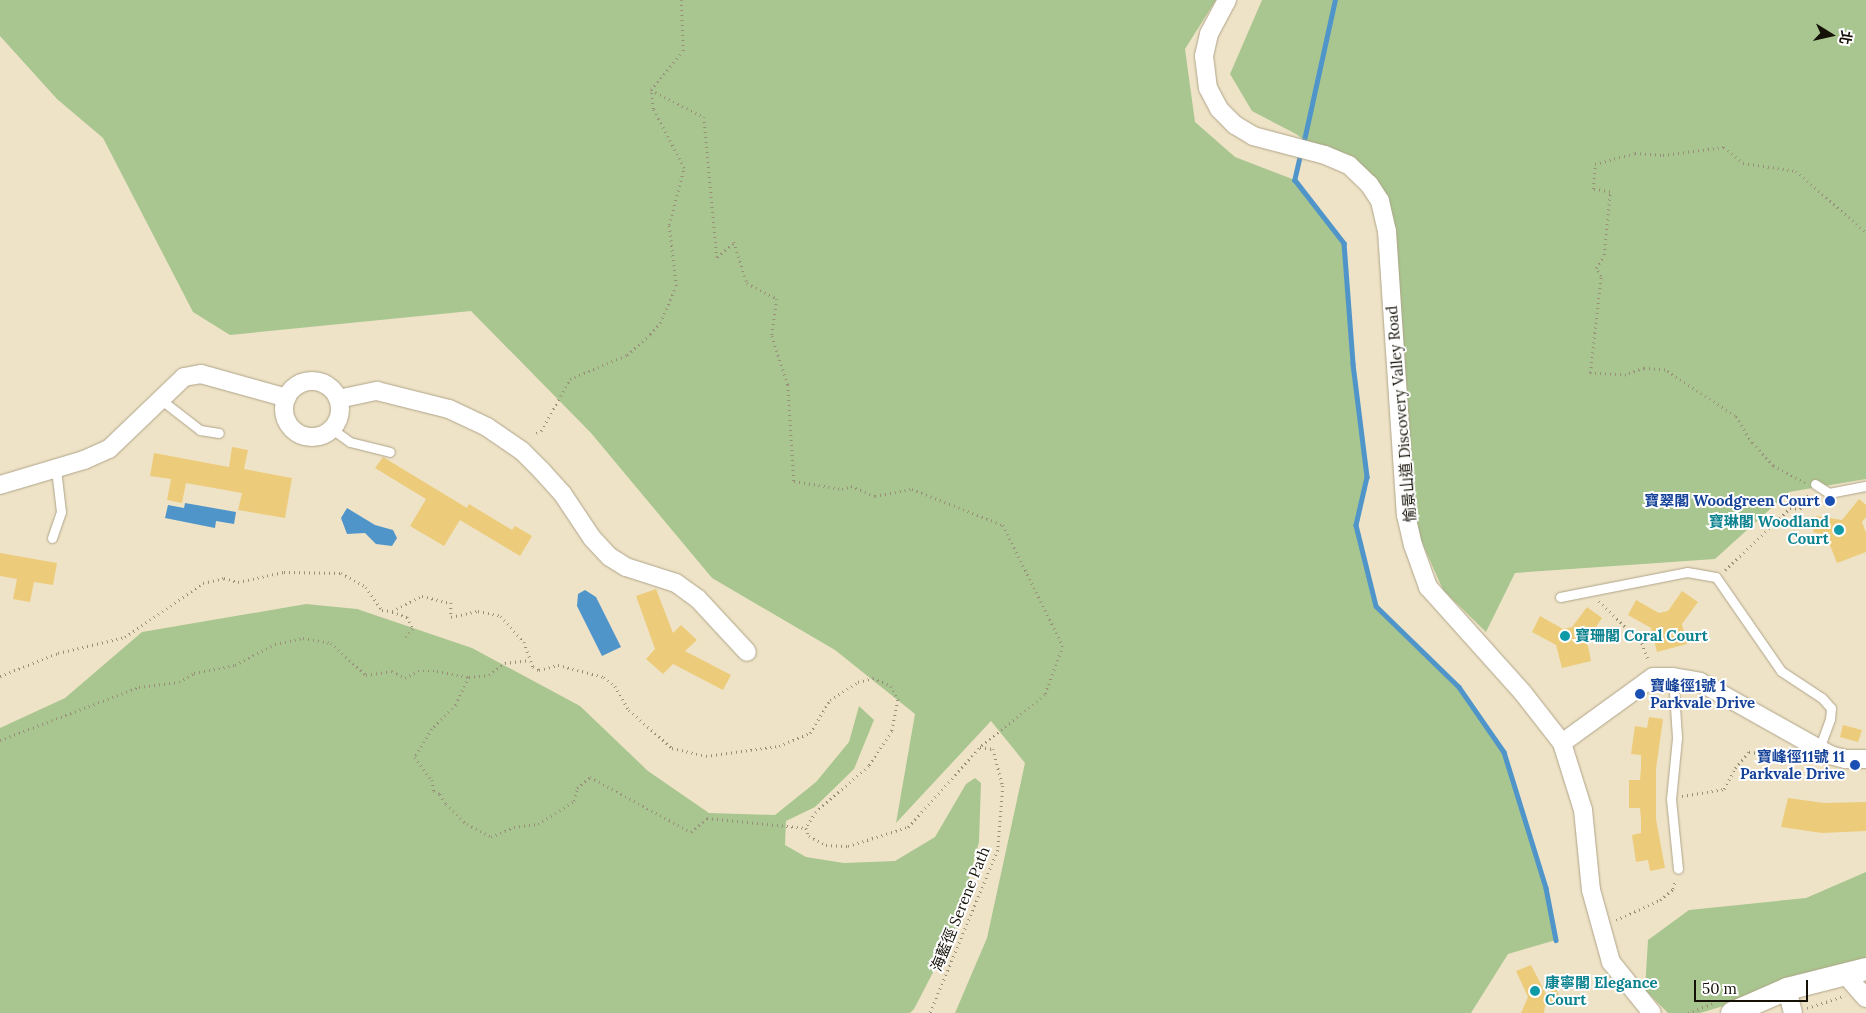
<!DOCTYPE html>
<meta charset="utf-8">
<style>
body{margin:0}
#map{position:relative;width:1866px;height:1013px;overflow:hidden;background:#efe3c7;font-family:Lora,"Noto Sans TC",serif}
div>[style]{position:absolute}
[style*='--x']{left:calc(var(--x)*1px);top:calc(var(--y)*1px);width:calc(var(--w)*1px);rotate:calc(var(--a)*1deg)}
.green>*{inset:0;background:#a9c690}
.water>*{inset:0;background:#4f95ca}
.stream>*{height:4.5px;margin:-2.25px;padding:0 2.25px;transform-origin:2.25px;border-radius:2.25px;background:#4f95ca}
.building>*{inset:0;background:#eccc7a}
.path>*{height:2.5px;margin-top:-1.25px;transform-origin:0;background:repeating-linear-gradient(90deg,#988f7b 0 1px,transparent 0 5px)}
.roads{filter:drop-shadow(0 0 1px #afa489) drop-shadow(0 0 1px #afa489)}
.service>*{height:9px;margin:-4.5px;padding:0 4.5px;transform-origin:4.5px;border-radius:4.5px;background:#fff}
.minor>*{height:18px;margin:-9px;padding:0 9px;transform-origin:9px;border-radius:9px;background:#fff}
.minor>.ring{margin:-9px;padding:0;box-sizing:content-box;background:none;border:18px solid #fff;border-radius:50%}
.tertiary>*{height:22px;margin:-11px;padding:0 11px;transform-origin:11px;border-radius:11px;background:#fff}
.dots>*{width:14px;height:14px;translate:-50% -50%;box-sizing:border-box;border:2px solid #fff;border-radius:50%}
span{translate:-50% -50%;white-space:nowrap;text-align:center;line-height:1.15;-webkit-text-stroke:4px #fff;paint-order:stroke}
.street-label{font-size:15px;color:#151107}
.transit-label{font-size:15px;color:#164399;font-weight:700}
.right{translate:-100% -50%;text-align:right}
.left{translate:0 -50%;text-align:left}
.culture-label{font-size:15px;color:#0d838f;font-weight:700}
.north{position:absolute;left:1806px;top:10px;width:50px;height:50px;-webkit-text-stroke:4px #fff;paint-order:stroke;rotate:100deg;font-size:14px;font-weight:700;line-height:20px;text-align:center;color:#151107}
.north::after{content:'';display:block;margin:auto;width:18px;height:22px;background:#151107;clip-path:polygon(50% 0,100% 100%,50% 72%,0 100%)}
.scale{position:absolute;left:1694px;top:980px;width:114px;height:22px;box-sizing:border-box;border:2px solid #151107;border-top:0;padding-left:6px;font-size:15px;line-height:18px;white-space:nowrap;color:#151107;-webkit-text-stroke:4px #fff;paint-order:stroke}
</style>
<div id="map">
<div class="green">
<i style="clip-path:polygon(0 0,1216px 0,1185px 49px,1195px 122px,1235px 157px,1295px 180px,1344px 243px,1353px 364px,1367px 477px,1356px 525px,1376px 606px,1459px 687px,1504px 752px,1546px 888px,1556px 940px,1508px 954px,1471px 1013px,955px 1013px,987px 938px,1025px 763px,991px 721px,896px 823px,915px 714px,835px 650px,712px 578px,591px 433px,471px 311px,230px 335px,193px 312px,103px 138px,57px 99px,0 36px)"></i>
<i style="clip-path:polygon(1262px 0,1866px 0,1866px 479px,1789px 492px,1715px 559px,1515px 573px,1486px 632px,1443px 590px,1417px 531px,1389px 198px,1361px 166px,1319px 151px,1296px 134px,1252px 111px,1230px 74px)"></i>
<i style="clip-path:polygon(306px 604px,357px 609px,472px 648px,580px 706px,648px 771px,709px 813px,775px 815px,816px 782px,849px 742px,859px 706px,874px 720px,854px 769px,815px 807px,786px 821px,785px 845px,806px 857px,844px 863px,895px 861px,935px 837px,966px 784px,975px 778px,981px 783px,979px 842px,955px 930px,914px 1009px,910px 1013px,0 1013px,0 728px,65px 698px,142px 632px)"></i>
<i style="clip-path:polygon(1866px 872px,1866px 963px,1700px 1013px,1668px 1013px,1645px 990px,1648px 940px,1689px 910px,1806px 898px)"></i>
</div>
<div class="water">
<i style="clip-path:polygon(185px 503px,236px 512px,234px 524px,216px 521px,215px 528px,165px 518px,168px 505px,184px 508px)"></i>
<i style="clip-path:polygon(347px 508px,375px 525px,393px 530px,397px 538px,392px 546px,376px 544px,365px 533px,347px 534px,341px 518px)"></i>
<i style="clip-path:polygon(585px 590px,596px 597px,621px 647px,602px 656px,577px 606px,578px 594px)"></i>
</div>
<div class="stream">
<i style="--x:1303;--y:145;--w:148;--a:-77.6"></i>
<i style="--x:1301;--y:153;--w:28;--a:103"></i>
<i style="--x:1295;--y:180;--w:80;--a:52.1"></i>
<i style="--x:1344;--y:243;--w:121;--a:85.7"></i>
<i style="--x:1353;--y:364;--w:114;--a:82.9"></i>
<i style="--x:1367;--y:477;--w:49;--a:102.9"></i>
<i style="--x:1356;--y:525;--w:83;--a:76.1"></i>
<i style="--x:1376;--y:606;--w:116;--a:44.3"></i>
<i style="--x:1459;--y:687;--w:79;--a:55.3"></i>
<i style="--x:1504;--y:752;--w:142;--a:72.8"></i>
<i style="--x:1546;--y:888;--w:53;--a:79.1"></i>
</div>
<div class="building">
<i style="clip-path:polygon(232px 447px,248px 450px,244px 469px,292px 478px,285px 518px,238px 510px,242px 493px,186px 483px,182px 503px,167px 500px,171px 479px,150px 476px,154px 453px,229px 467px)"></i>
<i style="clip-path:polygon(383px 457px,467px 508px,469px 504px,512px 530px,515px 526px,532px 536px,520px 556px,460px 520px,444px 546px,410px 526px,426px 499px,375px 468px)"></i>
<i style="clip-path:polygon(1859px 499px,1866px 505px,1866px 517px,1862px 522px,1866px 533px,1866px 552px,1837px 563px,1826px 535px,1813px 532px,1816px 516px,1842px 520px)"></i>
<i style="clip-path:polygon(0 553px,57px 563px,53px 585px,34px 582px,30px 602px,13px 599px,17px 579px,0 576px)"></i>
<i style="clip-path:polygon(656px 589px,673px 633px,681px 625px,697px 640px,685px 651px,731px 675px,723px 690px,673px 664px,663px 674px,646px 659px,655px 649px,636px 596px)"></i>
<i style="clip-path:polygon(1682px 591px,1698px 602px,1682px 624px,1687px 644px,1657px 652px,1651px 628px,1628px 615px,1636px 600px,1659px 613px,1668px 611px)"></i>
<i style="clip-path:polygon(1587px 607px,1602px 618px,1587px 641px,1591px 661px,1562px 668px,1556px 645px,1532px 632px,1540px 616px,1563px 629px,1572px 627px)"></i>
<i style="clip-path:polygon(1649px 717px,1663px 719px,1656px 769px,1656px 819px,1665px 868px,1650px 871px,1648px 860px,1636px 862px,1632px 835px,1641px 833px,1641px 820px,1640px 808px,1629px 808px,1629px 780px,1640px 780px,1641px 768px,1641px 755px,1631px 754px,1635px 726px,1647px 728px)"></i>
<i style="clip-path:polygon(1843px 725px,1862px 730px,1858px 742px,1840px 737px)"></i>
<i style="clip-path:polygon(1788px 798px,1824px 803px,1866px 802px,1866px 831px,1822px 833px,1781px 827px)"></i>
<i style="clip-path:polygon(1531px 965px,1546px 994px,1556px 989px,1561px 999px,1545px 1006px,1544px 1013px,1521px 1013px,1528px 997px,1516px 971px)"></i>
</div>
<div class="path">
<i style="--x:651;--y:90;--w:59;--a:27"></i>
<i style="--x:704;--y:117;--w:141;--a:84.7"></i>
<i style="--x:717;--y:257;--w:23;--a:-41"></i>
<i style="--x:734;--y:242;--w:43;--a:72.4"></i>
<i style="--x:747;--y:283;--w:34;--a:28"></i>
<i style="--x:777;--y:299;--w:37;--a:98"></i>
<i style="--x:772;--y:336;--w:52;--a:71.9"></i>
<i style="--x:788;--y:385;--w:96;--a:86.4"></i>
<i style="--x:794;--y:481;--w:49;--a:9.5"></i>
<i style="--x:842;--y:489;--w:9;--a:-18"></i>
<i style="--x:851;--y:486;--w:26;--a:23"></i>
<i style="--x:875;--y:496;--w:38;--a:-11"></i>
<i style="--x:912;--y:489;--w:98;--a:21.6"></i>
<i style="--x:1003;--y:525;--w:135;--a:63.6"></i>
<i style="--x:1063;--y:646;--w:52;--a:110.2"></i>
<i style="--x:1045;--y:695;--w:83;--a:141.3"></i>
<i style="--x:536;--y:433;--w:5;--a:-22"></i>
<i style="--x:541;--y:431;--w:60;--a:-60.9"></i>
<i style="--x:570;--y:379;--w:62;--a:-22.8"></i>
<i style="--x:627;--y:355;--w:31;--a:-42"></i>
<i style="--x:650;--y:334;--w:15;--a:-48"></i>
<i style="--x:660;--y:323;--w:40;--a:-66.6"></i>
<i style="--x:676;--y:286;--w:61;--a:-96.5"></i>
<i style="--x:669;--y:225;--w:59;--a:-75.3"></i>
<i style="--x:684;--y:168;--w:67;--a:-117.7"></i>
<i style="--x:653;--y:109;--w:19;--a:-96"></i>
<i style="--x:651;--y:90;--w:50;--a:-50.6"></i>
<i style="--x:683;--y:51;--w:51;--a:-92.2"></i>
<i style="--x:1805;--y:483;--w:36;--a:-152"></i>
<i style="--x:1773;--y:466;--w:31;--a:-132"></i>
<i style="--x:1752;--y:443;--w:32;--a:-122"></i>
<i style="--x:1735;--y:416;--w:84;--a:-146.7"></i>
<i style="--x:1665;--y:370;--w:21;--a:-175"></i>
<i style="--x:1644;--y:368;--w:19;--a:159"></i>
<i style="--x:1626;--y:375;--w:36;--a:-177"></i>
<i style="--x:1590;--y:373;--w:98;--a:-83.5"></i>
<i style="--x:1601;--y:276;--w:9;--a:-122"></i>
<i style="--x:1596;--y:268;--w:15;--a:-58"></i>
<i style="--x:1604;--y:255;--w:63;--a:-84.6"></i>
<i style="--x:1610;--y:192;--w:17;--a:-170"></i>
<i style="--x:1593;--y:189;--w:25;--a:-85"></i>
<i style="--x:1595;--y:164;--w:41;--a:-15.4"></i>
<i style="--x:1635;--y:153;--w:28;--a:4"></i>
<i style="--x:1663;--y:155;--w:62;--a:-7.5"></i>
<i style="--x:1724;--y:147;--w:25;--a:40"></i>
<i style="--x:1743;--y:163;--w:54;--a:8.6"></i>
<i style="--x:1796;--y:171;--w:93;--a:41.1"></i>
<i style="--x:1725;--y:570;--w:90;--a:-43.6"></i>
<i style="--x:1790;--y:508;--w:10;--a:6"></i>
<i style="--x:1800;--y:509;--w:17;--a:-59"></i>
<i style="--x:1599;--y:601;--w:60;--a:44.3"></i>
<i style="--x:1642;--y:643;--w:19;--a:69"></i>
<i style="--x:392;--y:612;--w:16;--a:18"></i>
<i style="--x:407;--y:617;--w:13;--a:63"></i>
<i style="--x:413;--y:629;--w:12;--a:132"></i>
<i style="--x:0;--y:676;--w:62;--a:-21.6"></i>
<i style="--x:58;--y:653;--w:69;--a:-13.4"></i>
<i style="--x:125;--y:637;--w:95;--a:-34.7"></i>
<i style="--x:203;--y:583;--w:22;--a:-13"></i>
<i style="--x:224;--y:578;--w:15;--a:16"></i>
<i style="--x:238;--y:582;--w:47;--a:-12.3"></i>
<i style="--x:284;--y:572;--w:57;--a:1"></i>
<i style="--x:341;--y:573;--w:29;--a:29"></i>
<i style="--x:366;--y:587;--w:28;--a:55"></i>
<i style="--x:382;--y:610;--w:10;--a:6"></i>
<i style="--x:392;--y:611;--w:34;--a:-27"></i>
<i style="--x:422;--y:596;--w:30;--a:14"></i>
<i style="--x:451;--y:603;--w:14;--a:90"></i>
<i style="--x:451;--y:617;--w:28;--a:-13"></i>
<i style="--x:478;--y:611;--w:24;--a:12"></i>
<i style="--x:501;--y:616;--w:35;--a:49"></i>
<i style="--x:524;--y:642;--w:27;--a:70"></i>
<i style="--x:533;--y:667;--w:7;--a:27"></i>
<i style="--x:539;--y:670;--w:20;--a:-15"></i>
<i style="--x:558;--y:665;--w:48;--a:14.6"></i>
<i style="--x:604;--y:677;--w:14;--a:39"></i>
<i style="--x:615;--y:686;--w:28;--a:60"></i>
<i style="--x:629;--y:710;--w:57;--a:41.5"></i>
<i style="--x:672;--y:748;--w:35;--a:13"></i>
<i style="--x:706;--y:756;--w:74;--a:-7.8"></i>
<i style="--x:779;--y:746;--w:34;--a:-23"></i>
<i style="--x:810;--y:733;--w:39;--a:-59"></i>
<i style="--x:830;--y:700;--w:33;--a:-33"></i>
<i style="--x:858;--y:682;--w:16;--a:-15"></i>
<i style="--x:873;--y:678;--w:20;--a:24"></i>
<i style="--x:891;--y:686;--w:16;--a:63"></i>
<i style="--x:898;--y:700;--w:32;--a:101"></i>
<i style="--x:892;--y:731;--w:42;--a:123.3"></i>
<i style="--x:869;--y:766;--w:70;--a:139"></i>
<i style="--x:816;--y:812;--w:19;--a:122"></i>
<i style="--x:806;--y:828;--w:9;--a:69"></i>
<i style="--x:809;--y:836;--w:19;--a:28"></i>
<i style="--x:826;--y:845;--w:22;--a:3"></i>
<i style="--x:848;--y:846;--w:63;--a:-17.6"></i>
<i style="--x:908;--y:827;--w:108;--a:-48"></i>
<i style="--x:980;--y:747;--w:13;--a:9"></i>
<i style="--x:993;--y:749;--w:38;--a:75"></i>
<i style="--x:1003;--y:786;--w:64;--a:94.5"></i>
<i style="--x:998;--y:850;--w:177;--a:112.6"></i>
<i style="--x:469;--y:677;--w:20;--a:-6"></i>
<i style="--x:489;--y:675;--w:20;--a:-37"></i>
<i style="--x:505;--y:663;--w:23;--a:-7"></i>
<i style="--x:0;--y:740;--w:149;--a:-20.9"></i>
<i style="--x:139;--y:687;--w:40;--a:-7.1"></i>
<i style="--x:179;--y:682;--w:17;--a:-31"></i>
<i style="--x:194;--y:673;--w:42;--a:-11"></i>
<i style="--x:235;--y:665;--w:45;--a:-27.7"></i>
<i style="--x:275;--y:644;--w:29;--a:-12"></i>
<i style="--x:303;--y:638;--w:28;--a:10"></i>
<i style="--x:331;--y:643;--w:47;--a:42.4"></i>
<i style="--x:366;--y:675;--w:26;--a:-9"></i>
<i style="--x:392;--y:671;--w:15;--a:28"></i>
<i style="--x:405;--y:678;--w:15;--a:-28"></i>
<i style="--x:418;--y:671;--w:19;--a:0"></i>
<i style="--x:437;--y:671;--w:33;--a:11"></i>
<i style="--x:469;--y:677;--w:31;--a:115"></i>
<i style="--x:456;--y:705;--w:34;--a:135"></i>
<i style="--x:432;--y:729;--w:33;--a:121"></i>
<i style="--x:415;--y:757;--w:29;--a:54"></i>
<i style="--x:432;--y:780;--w:11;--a:80"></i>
<i style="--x:434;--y:791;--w:7;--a:27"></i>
<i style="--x:440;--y:794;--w:12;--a:59"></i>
<i style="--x:446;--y:804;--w:29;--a:44"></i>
<i style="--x:467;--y:824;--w:27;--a:28"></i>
<i style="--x:491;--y:837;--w:25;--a:-23"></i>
<i style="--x:514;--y:827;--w:24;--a:-7"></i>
<i style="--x:538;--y:824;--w:43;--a:-32.6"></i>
<i style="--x:574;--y:801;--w:13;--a:-77"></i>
<i style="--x:577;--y:788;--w:17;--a:-40"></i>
<i style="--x:590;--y:777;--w:115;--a:28.6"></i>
<i style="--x:691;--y:832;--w:21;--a:-41"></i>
<i style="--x:707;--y:818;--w:100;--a:5.8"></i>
<i style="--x:1682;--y:796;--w:43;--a:-9.5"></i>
<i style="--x:1724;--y:789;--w:24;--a:-62"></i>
<i style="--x:1735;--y:768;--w:21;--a:-49"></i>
<i style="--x:1749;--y:752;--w:25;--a:5"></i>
<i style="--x:1774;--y:754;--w:12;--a:-31"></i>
<i style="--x:1616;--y:920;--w:48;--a:-24.4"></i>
<i style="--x:1660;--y:900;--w:17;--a:-40"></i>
<i style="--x:1673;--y:889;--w:9;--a:-77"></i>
<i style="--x:1807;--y:1008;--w:40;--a:-18"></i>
<i style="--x:1688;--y:1013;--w:26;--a:-21"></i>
</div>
<div class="roads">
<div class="service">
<i style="--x:160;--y:399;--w:51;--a:37.8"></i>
<i style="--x:200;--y:430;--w:19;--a:9"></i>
<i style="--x:332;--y:429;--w:22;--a:36"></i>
<i style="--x:350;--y:442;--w:41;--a:14"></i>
<i style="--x:1815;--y:484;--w:17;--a:33"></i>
<i style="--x:1829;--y:493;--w:38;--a:-11"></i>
<i style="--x:52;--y:538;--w:28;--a:-71"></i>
<i style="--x:61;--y:512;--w:43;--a:-96.6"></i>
<i style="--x:1560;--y:597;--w:129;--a:-11.1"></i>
<i style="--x:1687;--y:572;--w:29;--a:10"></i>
<i style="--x:1716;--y:577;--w:114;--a:55.3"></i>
<i style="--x:1781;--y:671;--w:49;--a:33.4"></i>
<i style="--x:1822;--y:698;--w:13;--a:48"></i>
<i style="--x:1831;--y:708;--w:11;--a:95"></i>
<i style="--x:1830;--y:719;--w:32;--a:110"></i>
<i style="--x:1673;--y:677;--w:61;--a:86.2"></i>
<i style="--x:1677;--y:738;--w:61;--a:95.6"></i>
<i style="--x:1671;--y:799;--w:70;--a:84.3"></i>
</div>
<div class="minor">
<i style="--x:1227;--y:0;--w:38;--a:118"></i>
<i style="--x:1209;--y:34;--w:23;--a:103"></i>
<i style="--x:1204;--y:56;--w:32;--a:83"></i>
<i style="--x:1208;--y:88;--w:24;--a:62"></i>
<i style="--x:1219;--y:109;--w:23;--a:45"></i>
<i style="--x:1235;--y:125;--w:21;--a:31"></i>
<i style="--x:1253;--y:136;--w:74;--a:14.8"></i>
<i style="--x:1325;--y:155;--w:26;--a:23"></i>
<i style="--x:1349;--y:165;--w:28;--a:44"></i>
<i style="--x:1369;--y:184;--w:20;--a:57"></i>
<i style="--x:1380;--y:201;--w:31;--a:77"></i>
<i style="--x:1387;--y:231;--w:285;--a:86.2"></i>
<i style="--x:1406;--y:515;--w:31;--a:77"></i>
<i style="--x:1413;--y:545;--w:45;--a:70.3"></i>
<i style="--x:1428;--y:587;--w:142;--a:48.1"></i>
<i style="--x:1523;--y:693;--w:63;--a:52"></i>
<i style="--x:1562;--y:743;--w:70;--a:72.6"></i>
<i style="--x:1583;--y:810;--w:80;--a:84.3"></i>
<i style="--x:1591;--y:890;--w:75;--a:74.5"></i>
<i style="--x:1611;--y:962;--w:65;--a:51.2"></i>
<i class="ring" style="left:284px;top:381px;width:38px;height:38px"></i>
<i style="--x:338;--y:399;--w:40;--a:-12"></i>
<i style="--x:377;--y:391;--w:74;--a:14"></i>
<i style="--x:449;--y:409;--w:42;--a:25.3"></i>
<i style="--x:487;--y:427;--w:42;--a:34.4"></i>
<i style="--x:522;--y:451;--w:27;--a:45"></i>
<i style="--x:541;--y:470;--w:31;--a:48"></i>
<i style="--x:562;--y:493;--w:54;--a:56.3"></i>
<i style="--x:592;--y:538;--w:26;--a:47"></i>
<i style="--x:610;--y:557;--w:19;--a:32"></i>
<i style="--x:626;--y:567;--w:52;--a:17.7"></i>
<i style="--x:676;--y:583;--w:27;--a:36"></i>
<i style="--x:698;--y:599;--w:72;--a:47.2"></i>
<i style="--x:0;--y:485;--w:88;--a:-16.6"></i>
<i style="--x:84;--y:460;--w:27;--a:-24"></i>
<i style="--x:109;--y:449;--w:104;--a:-43.8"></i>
<i style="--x:184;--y:377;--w:17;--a:-10"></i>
<i style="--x:201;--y:374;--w:89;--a:15.6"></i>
<i style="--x:1562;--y:743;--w:112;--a:-36"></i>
<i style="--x:1653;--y:677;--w:20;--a:0"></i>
<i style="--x:1673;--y:677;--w:27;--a:10"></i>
<i style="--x:1700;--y:682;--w:149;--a:29.3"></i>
<i style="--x:1830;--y:755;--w:16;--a:15"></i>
<i style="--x:1845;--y:759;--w:21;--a:0"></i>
<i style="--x:1844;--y:973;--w:33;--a:49"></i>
<i style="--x:1787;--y:989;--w:25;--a:76"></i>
</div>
<div class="tertiary">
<i style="--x:1732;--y:1013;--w:60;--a:-23.6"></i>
<i style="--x:1787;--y:989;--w:81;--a:-14.2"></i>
</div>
</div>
<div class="dots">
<i style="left:1830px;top:501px;background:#1a4fb4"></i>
<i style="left:1839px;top:530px;background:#0f9aa8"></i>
<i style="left:1565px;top:636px;background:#0f9aa8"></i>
<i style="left:1640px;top:694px;background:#1a4fb4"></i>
<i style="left:1855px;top:765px;background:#1a4fb4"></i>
<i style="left:1535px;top:991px;background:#0f9aa8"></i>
</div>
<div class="street-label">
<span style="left:1401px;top:414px;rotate:-95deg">愉景山道 Discovery Valley Road</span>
<span style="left:960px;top:909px;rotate:-68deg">海藍徑 Serene Path</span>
</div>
<div class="transit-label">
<span class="right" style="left:1820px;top:501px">寶翠閣 Woodgreen Court</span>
<span class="left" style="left:1650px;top:694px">寶峰徑1號 1<br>Parkvale Drive</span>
<span class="right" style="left:1845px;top:765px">寶峰徑11號 11<br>Parkvale Drive</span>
</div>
<div class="culture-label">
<span class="right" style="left:1829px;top:530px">寶琳閣 Woodland<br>Court</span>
<span class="left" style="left:1575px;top:636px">寶珊閣 Coral Court</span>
<span class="left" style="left:1545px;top:991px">康寧閣 Elegance<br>Court</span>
</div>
<div class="north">北</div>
<div class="scale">50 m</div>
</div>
